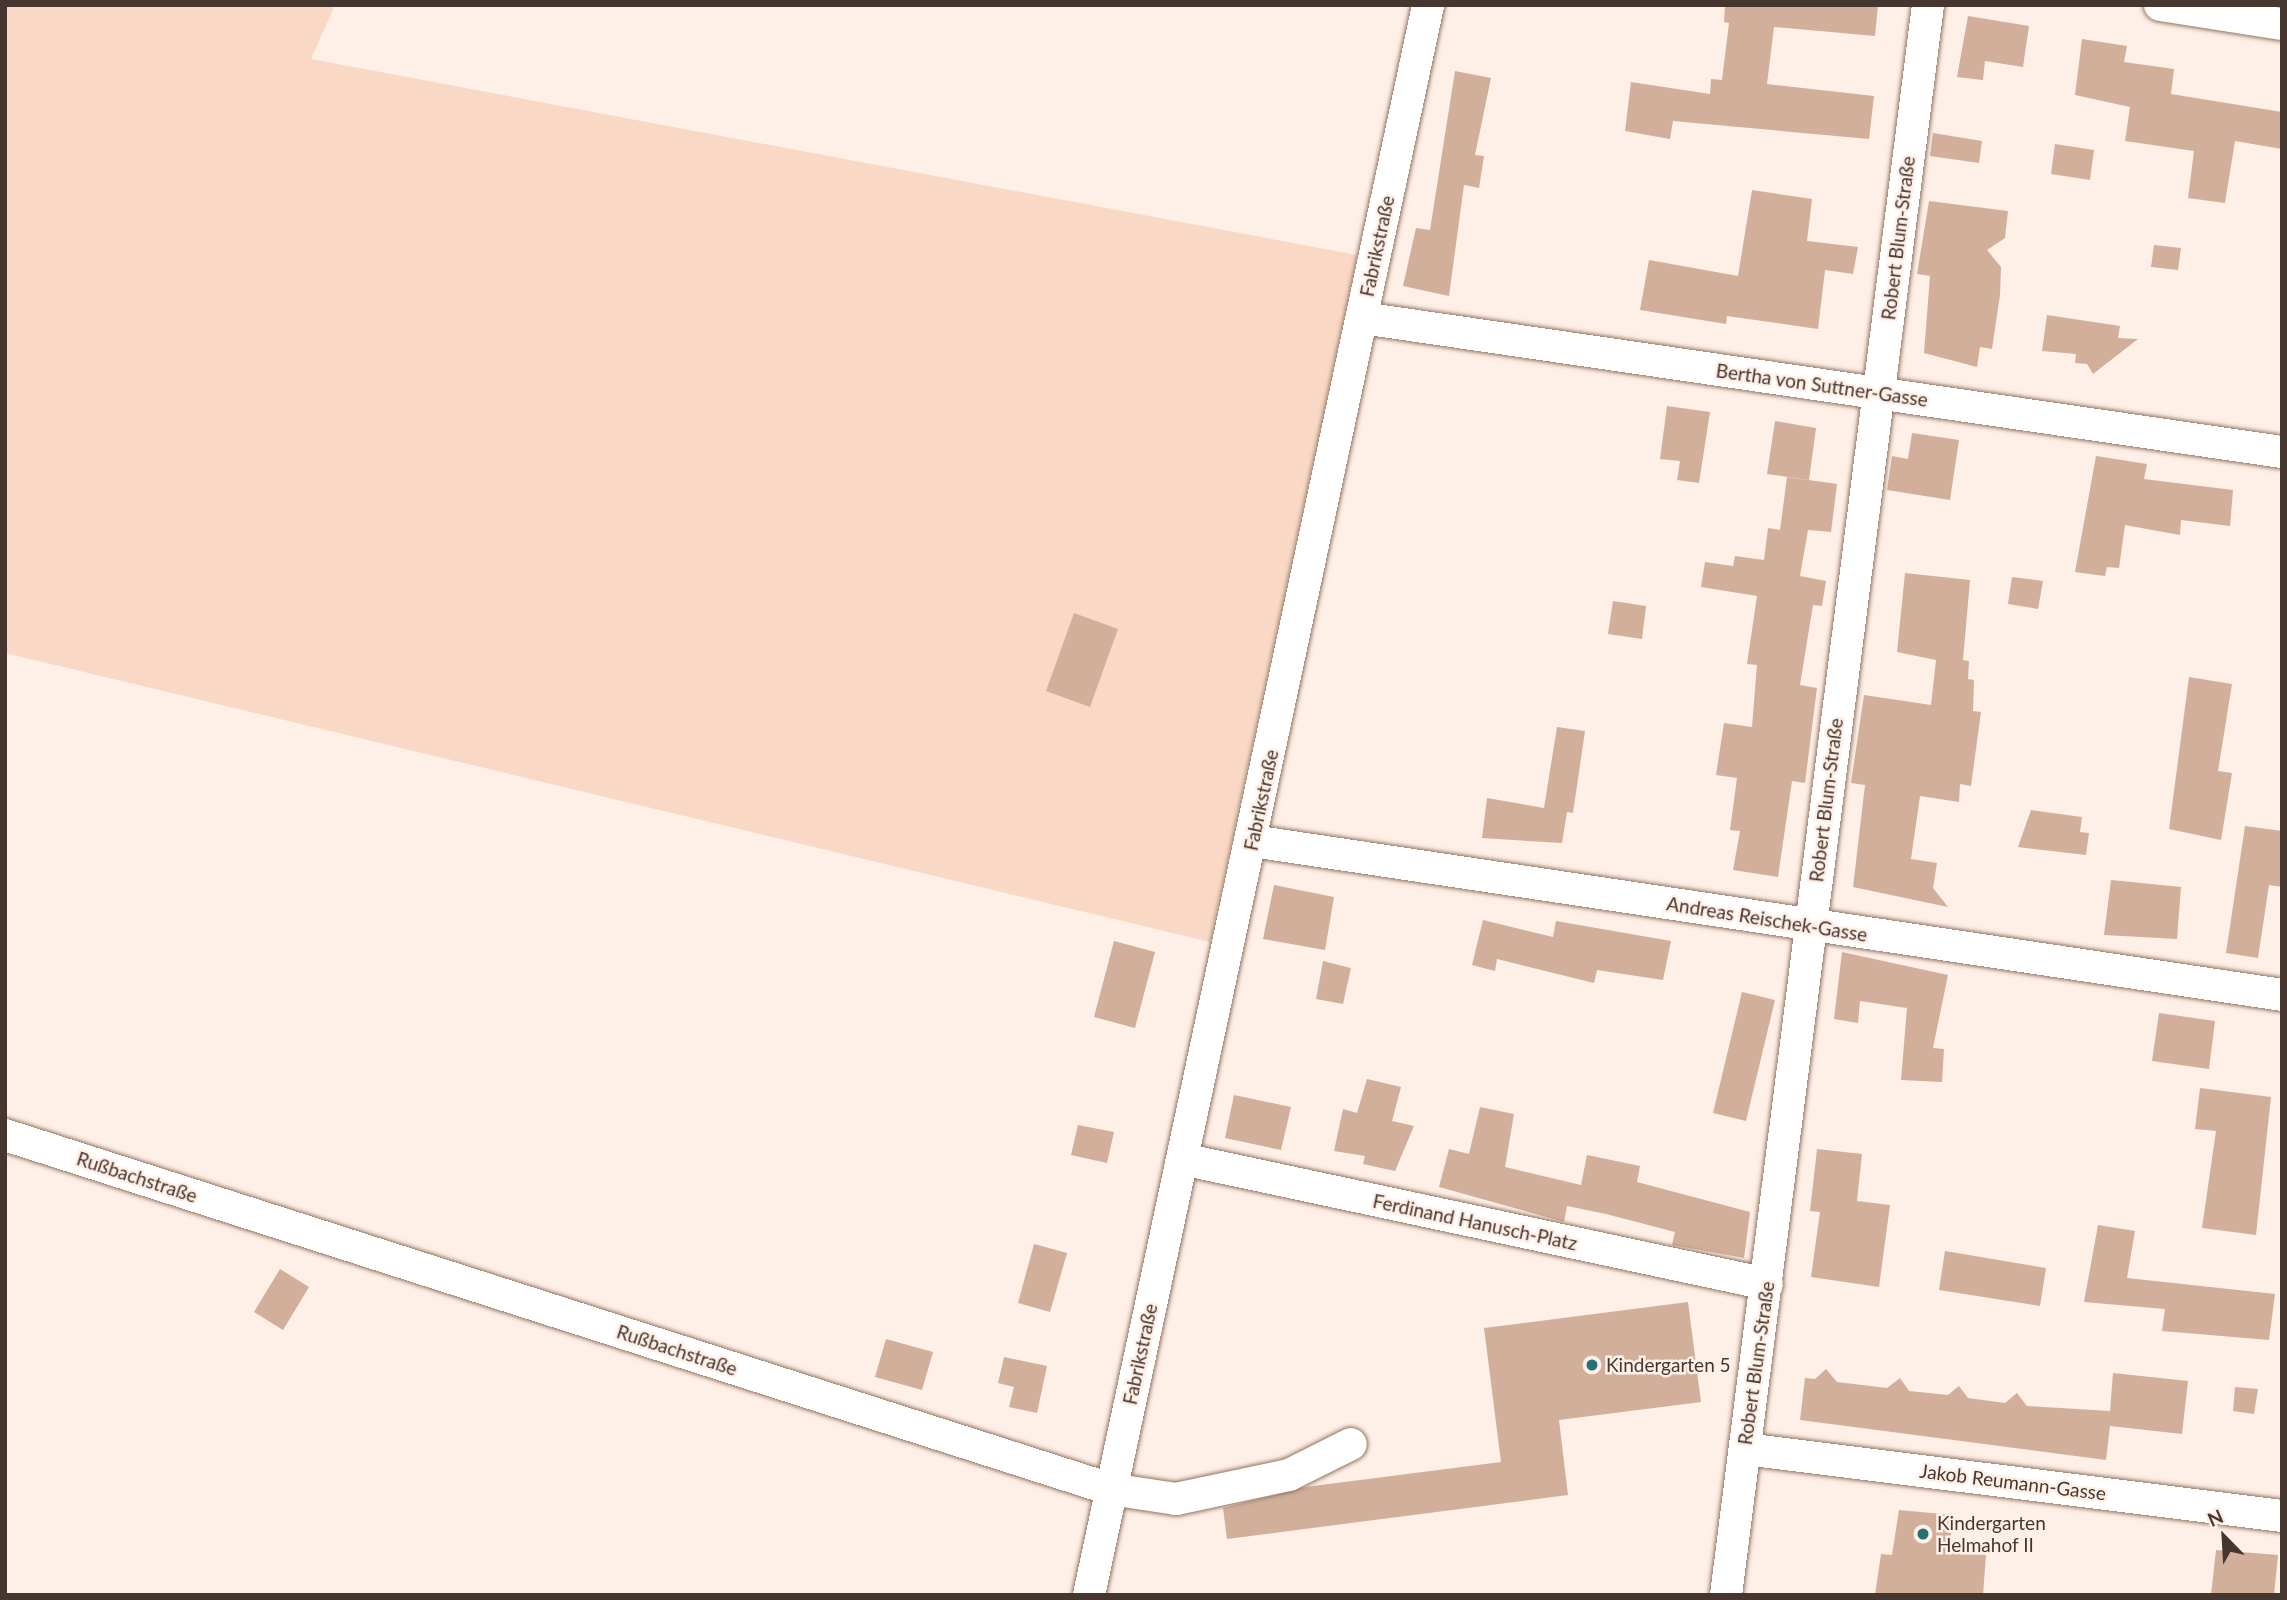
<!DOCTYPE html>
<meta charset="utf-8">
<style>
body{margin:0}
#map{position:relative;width:2287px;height:1600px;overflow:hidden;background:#feefe7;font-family:Lato,sans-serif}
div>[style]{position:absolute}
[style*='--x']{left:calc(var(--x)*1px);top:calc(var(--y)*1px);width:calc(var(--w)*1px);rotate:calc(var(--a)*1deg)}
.green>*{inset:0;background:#f9d9c5}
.building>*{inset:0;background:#d2af9a}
.roads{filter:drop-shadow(0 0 2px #937461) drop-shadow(0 0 2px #937461)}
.minor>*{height:32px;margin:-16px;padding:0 16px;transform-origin:16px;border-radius:16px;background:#fff}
.dots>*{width:19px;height:19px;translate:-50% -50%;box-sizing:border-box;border:4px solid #feefe7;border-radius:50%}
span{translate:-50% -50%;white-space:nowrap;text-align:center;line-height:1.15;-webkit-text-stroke:5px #feefe7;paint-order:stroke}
.street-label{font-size:19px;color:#45372f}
.poi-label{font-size:19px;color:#45372f}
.left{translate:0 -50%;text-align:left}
.frame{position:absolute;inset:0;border:7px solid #45372f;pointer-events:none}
.north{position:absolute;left:2189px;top:1502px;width:70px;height:70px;-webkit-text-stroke:5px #feefe7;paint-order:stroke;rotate:336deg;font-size:19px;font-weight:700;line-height:28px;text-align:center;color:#45372f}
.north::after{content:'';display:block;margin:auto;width:24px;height:32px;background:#45372f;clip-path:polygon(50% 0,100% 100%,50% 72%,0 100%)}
</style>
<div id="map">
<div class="green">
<i style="clip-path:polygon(5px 5px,335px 5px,311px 59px,1357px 255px,1210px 942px,5px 653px)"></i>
</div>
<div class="building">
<i style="clip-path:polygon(1725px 5px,1878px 5px,1875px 36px,1774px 27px,1767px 84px,1874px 96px,1869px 139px,1673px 121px,1670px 139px,1625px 131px,1631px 82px,1710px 94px,1711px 79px,1722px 80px,1729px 23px,1724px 22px)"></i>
<i style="clip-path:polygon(1968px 16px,2029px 26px,2023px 67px,1985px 61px,1983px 80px,1957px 77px)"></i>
<i style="clip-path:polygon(2082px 39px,2127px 46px,2124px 62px,2174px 69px,2171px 94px,2282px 112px,2282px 149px,2235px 141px,2225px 203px,2188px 198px,2194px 151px,2125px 141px,2130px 107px,2075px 95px)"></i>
<i style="clip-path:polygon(1455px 71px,1491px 78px,1475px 155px,1484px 156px,1479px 188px,1464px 185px,1449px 296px,1403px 286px,1416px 228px,1430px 230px)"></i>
<i style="clip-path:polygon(1933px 133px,1982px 141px,1979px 163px,1930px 156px)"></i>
<i style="clip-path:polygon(2055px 144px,2094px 150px,2090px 180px,2051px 174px)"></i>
<i style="clip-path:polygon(1752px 190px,1812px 199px,1807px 241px,1858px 247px,1853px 274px,1825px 270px,1818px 329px,1727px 316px,1726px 324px,1640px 310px,1649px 260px,1738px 276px)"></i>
<i style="clip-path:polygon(1929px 201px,2008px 211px,2005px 238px,1987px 250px,2001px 267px,2000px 295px,1992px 349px,1980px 347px,1977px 367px,1924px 353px,1930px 276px,1917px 274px)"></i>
<i style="clip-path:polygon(2154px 245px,2181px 248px,2178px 270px,2151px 267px)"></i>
<i style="clip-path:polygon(2047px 315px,2120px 326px,2118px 338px,2138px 339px,2093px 374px,2087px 364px,2075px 363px,2076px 354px,2042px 351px)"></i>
<i style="clip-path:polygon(1667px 406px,1710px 412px,1699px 483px,1677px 480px,1680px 461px,1660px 459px)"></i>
<i style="clip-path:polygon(1775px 421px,1816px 428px,1809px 480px,1767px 474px)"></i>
<i style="clip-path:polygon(1912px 433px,1959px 440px,1950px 500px,1887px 490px,1892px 456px,1908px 459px)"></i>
<i style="clip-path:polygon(2096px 456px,2147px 464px,2144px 479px,2233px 490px,2230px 526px,2181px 520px,2180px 535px,2125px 525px,2119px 568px,2107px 567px,2105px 576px,2075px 572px)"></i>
<i style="clip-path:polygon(1787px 477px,1837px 484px,1831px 532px,1808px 530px,1800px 576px,1826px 581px,1822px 606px,1813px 605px,1800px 685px,1817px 688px,1805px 783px,1792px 781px,1778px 877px,1733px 870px,1740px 831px,1730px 830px,1737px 778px,1716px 775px,1724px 723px,1752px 727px,1757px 665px,1747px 664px,1757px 596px,1701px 587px,1705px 562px,1733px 566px,1735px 556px,1764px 560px,1768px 528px,1780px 530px)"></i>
<i style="clip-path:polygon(1905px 573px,1970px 580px,1963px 660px,1969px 661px,1968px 679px,1974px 680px,1973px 711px,1981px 712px,1971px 786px,1960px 784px,1959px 802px,1920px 796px,1911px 859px,1937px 863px,1933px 888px,1948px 907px,1853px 887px,1865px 785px,1851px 783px,1864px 695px,1931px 705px,1936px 660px,1897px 652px)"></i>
<i style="clip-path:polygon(2012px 577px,2043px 581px,2038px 609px,2008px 604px)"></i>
<i style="clip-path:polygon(1613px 601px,1646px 606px,1642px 639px,1608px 634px)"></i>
<i style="clip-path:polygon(1074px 613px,1118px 629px,1090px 707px,1046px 691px)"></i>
<i style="clip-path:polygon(2189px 677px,2232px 684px,2218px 771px,2232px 773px,2221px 840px,2169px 829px)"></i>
<i style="clip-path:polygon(1557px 727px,1585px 731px,1573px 813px,1567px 812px,1562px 843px,1482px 838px,1487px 798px,1544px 808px)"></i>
<i style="clip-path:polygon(2031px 810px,2082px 817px,2080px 832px,2089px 833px,2086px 855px,2018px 847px)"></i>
<i style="clip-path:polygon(2245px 826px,2282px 831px,2282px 887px,2269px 885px,2258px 958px,2226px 953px)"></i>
<i style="clip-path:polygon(2111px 880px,2181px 887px,2177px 939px,2104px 935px)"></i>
<i style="clip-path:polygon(1274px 885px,1334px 897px,1325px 950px,1263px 939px)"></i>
<i style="clip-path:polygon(1483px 920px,1553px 937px,1556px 921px,1671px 941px,1663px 980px,1597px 970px,1594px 983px,1497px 959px,1495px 971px,1472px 965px)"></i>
<i style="clip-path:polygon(1114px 941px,1155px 952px,1135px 1028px,1094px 1017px)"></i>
<i style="clip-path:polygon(1842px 952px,1948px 975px,1933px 1048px,1944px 1049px,1942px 1082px,1901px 1080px,1907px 1008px,1860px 1001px,1858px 1023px,1834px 1019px)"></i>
<i style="clip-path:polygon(1323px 961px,1351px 968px,1343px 1004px,1316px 999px)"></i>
<i style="clip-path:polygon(1742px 992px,1775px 1000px,1746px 1121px,1713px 1113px)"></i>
<i style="clip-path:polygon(2159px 1013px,2215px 1021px,2209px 1069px,2152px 1061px)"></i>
<i style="clip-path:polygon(1367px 1079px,1401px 1087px,1392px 1121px,1414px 1126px,1395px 1171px,1363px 1164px,1365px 1156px,1334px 1151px,1343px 1109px,1357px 1113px)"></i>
<i style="clip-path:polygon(2200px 1088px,2271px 1097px,2256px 1235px,2202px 1228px,2216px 1131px,2195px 1129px)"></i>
<i style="clip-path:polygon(1234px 1095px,1291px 1107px,1281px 1150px,1225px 1138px)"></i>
<i style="clip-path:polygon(1480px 1107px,1514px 1114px,1505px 1167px,1581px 1185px,1587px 1155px,1640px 1166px,1637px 1182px,1750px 1212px,1744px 1258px,1672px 1245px,1675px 1232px,1606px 1214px,1567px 1206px,1564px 1222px,1439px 1187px,1449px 1149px,1469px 1154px)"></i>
<i style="clip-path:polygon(1078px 1125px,1114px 1132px,1107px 1163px,1071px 1155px)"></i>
<i style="clip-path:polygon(1817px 1149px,1862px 1154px,1857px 1201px,1890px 1205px,1879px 1287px,1811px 1277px,1820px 1212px,1810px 1211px)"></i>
<i style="clip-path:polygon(2098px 1225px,2135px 1231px,2127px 1278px,2275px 1294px,2269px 1340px,2162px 1331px,2165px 1309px,2084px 1302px)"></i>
<i style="clip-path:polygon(1034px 1244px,1067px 1253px,1050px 1312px,1018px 1303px)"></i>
<i style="clip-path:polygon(1945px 1251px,2046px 1268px,2040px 1306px,1939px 1290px)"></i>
<i style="clip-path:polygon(280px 1269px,309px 1287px,283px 1330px,254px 1312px)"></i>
<i style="clip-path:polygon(1688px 1302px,1701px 1402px,1559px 1420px,1568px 1495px,1227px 1539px,1223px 1508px,1305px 1487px,1501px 1462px,1484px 1328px)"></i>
<i style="clip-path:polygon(886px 1339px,933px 1352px,922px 1390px,875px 1377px)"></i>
<i style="clip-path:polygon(1004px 1357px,1047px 1366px,1037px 1413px,1009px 1407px,1014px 1387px,998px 1383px)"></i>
<i style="clip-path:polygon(1826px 1369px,1837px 1382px,1887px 1388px,1900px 1378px,1909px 1391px,1948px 1395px,1959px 1386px,1968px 1398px,2005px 1403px,2017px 1393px,2027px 1406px,2110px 1411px,2113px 1373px,2188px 1381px,2182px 1434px,2110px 1426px,2106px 1460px,1800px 1420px,1805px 1378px,1815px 1379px)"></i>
<i style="clip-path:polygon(2235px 1387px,2258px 1389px,2254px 1414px,2233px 1411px)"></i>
<i style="clip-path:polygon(1899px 1510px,1953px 1515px,1949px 1553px,1986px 1555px,1983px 1595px,1875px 1595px,1881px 1554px,1892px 1555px)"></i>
<i style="clip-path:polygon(2216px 1550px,2278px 1555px,2274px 1595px,2211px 1595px)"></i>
</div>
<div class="roads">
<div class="minor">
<i style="--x:2160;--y:5;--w:123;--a:8.9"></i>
<i style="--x:1362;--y:318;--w:930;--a:8.29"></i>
<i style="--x:1252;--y:841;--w:1041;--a:8.5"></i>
<i style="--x:5;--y:1135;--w:1160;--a:17.76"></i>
<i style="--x:1110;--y:1489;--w:67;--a:8.6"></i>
<i style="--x:1176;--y:1499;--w:116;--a:-12"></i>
<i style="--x:1289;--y:1475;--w:69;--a:-26.6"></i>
<i style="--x:1182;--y:1159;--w:598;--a:12.06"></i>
<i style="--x:1745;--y:1449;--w:541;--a:7.11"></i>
<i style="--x:1089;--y:1595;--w:1626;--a:-77.96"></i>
<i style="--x:1726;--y:1595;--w:1603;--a:-82.76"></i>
</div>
</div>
<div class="dots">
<i style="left:1592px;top:1365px;background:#267176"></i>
<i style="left:1923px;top:1534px;background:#267176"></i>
</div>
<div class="street-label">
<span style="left:1898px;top:238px;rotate:-83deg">Robert Blum-Straße</span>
<span style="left:1377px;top:246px;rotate:-78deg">Fabrikstraße</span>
<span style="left:1822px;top:385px;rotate:8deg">Bertha von Suttner-Gasse</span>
<span style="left:1261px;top:800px;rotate:-78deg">Fabrikstraße</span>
<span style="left:1826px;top:800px;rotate:-83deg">Robert Blum-Straße</span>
<span style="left:1767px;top:919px;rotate:9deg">Andreas Reischek-Gasse</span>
<span style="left:137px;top:1177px;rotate:18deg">Rußbachstraße</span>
<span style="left:1475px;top:1222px;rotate:12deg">Ferdinand Hanusch-Platz</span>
<span style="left:677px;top:1350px;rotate:18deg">Rußbachstraße</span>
<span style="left:1140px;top:1354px;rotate:-78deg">Fabrikstraße</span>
<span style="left:1756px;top:1363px;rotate:-82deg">Robert Blum-Straße</span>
<span style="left:2013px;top:1482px;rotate:7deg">Jakob Reumann-Gasse</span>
</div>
<div class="poi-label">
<span class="left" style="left:1606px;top:1365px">Kindergarten 5</span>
<span class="left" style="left:1937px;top:1534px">Kindergarten<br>Helmahof II</span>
</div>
<div class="frame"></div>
<div class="north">N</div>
</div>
